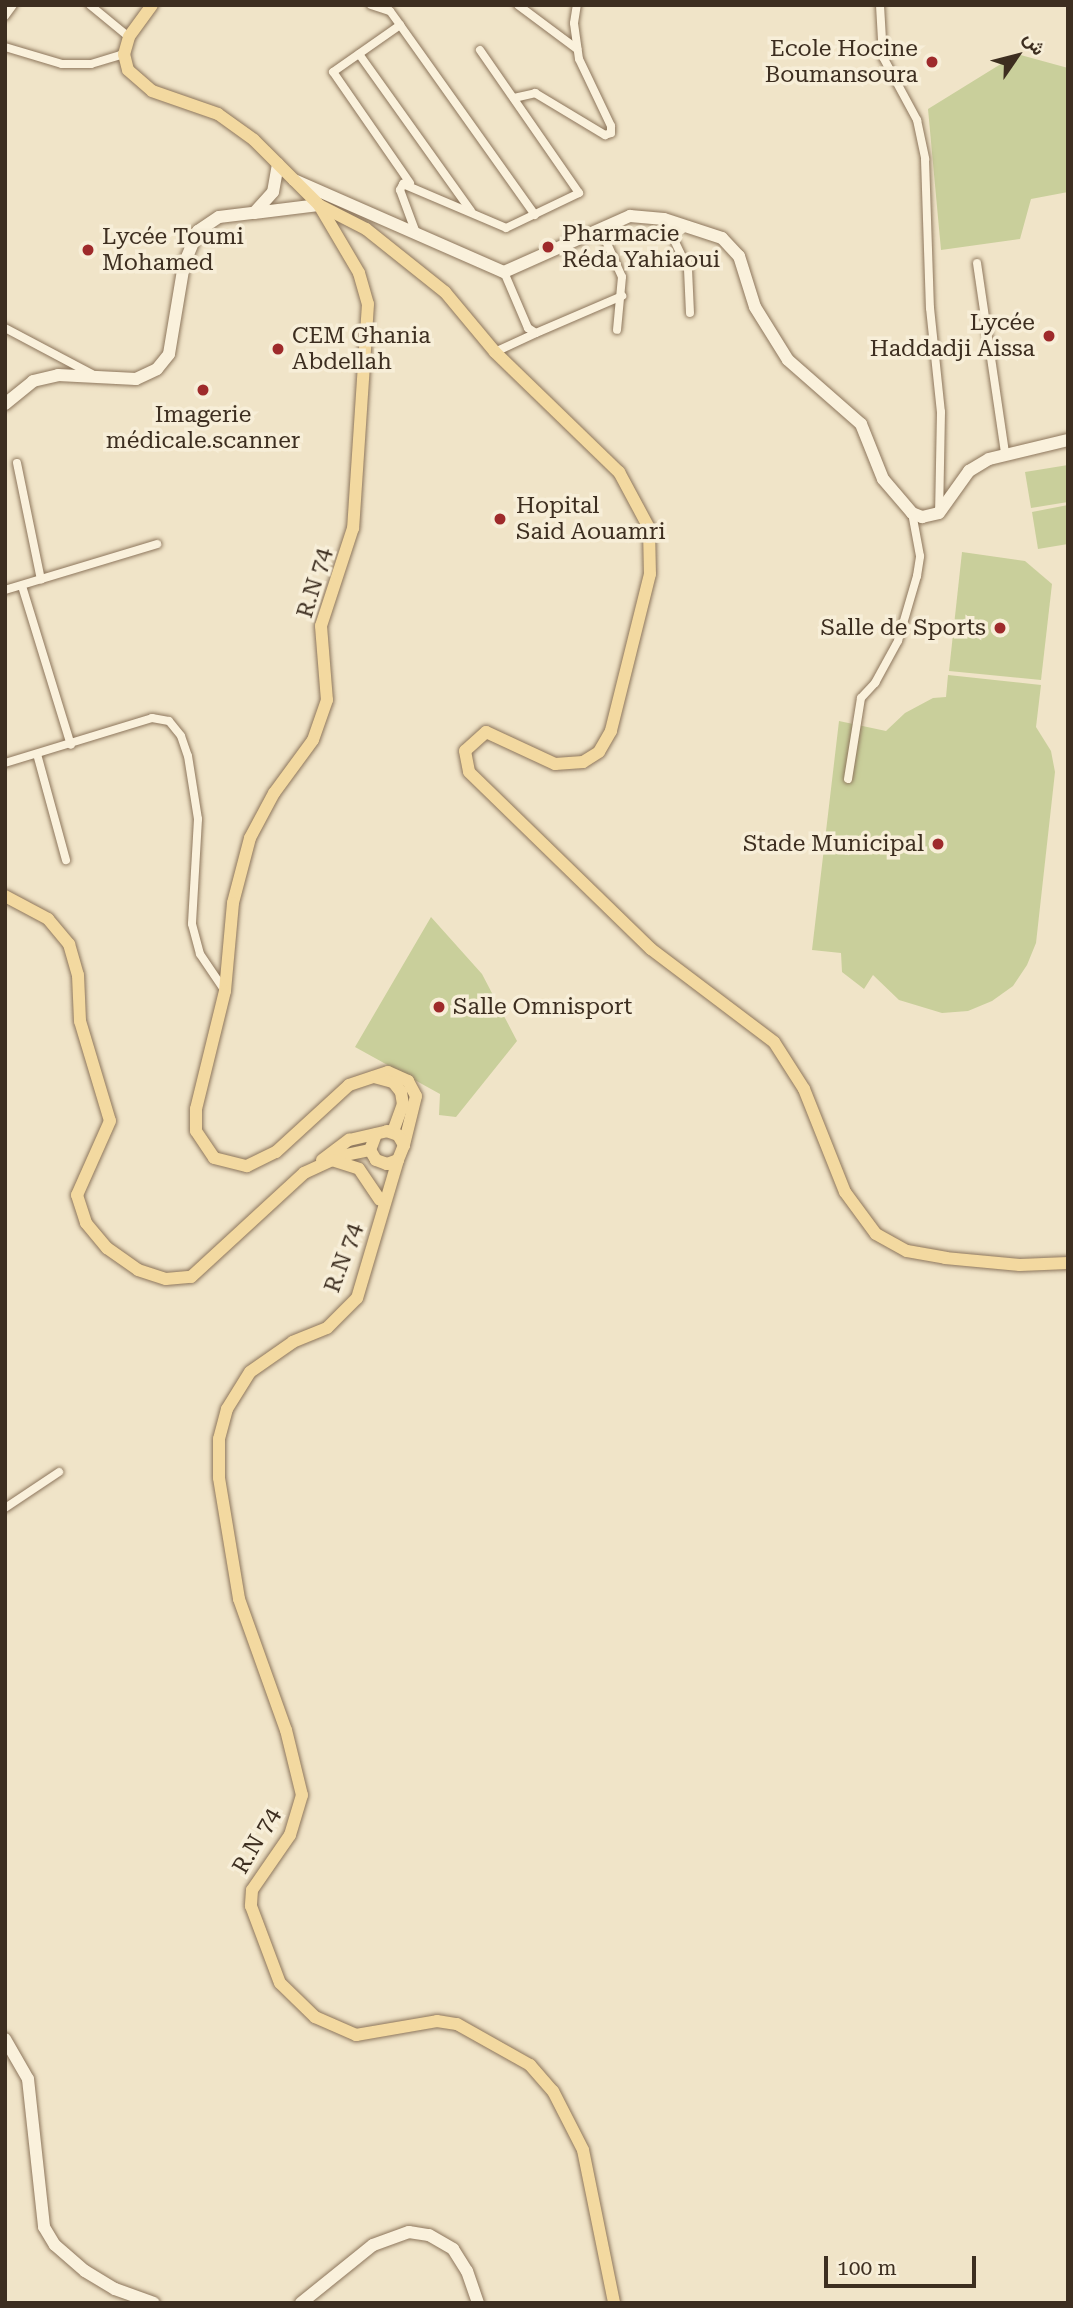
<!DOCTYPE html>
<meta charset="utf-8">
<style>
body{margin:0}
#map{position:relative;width:1073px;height:2308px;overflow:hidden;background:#f0e4c8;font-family:"Roboto Serif",Vazirmatn,serif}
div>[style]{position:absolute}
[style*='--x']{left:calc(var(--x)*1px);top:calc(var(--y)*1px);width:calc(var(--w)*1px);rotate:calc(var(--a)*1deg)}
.green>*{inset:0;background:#c9cf9b}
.roads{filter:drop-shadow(0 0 2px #8d765c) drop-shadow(0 0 2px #8d765c)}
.street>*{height:8px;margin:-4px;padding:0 4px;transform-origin:4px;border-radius:4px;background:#faf1dc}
.secondary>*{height:12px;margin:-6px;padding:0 6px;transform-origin:6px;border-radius:6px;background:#faf1dc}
.primary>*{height:12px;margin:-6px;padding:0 6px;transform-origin:6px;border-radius:6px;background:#f3d9a0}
.dots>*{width:19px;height:19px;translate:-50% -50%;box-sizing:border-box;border:4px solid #f7eed8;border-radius:50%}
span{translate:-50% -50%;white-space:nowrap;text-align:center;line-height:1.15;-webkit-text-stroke:7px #f7eed8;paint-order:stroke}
.poi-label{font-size:23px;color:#3d2e20}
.right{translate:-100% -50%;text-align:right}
.left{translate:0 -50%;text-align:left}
.street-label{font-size:23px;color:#3d2e20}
.frame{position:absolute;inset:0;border:7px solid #3d2e20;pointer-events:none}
.north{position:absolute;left:982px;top:21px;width:70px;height:70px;-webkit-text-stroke:5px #f7eed8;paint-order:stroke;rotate:55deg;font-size:19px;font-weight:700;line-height:28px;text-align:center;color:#3d2e20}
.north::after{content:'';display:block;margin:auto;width:24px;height:32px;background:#3d2e20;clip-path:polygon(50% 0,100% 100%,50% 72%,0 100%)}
.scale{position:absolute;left:824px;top:2256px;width:152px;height:32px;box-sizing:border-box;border:4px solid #3d2e20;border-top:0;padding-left:9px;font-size:21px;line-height:24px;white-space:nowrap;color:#3d2e20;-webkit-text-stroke:5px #f7eed8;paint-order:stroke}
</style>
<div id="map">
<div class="green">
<i style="clip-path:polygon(1017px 54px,1068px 68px,1068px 192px,1031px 199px,1020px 239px,941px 250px,928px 109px)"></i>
<i style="clip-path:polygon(1068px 465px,1068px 502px,1031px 508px,1025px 472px)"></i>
<i style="clip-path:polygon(1068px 505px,1068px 544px,1038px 549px,1032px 512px)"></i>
<i style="clip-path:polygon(962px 552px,1025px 561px,1052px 584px,1041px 680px,949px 671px)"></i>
<i style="clip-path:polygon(948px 675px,1041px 685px,1036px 727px,1051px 751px,1055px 772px,1036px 943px,1027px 965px,1013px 986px,992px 1001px,968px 1011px,942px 1013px,899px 1000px,873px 975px,864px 989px,842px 972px,841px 953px,812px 950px,839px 721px,886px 731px,905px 713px,933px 698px,946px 697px)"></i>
<i style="clip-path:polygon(431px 917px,482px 974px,517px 1041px,456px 1117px,439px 1115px,440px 1094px,355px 1047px)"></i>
</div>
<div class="roads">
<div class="street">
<i style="--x:90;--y:5;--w:50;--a:39.4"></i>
<i style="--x:371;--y:5;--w:20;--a:18"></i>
<i style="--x:390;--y:11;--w:17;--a:54"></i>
<i style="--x:518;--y:5;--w:74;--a:36.7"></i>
<i style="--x:880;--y:5;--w:52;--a:86.7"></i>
<i style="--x:883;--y:57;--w:72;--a:61.6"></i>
<i style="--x:917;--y:120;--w:40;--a:78"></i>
<i style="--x:925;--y:159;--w:149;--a:88.1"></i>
<i style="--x:930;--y:308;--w:105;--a:84"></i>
<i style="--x:941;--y:412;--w:101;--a:91.1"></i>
<i style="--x:5;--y:16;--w:14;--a:-54"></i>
<i style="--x:5;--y:47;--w:59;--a:16.6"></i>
<i style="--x:62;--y:64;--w:29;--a:0"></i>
<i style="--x:91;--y:64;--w:34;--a:-17"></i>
<i style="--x:359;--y:54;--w:193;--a:54.5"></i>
<i style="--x:514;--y:98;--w:22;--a:-13"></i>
<i style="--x:535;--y:93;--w:82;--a:31"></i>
<i style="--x:605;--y:135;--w:6;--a:-18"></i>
<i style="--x:611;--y:133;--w:7;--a:-90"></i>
<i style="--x:611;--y:126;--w:74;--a:-115.5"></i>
<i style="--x:579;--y:59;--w:36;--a:-98"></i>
<i style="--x:574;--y:23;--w:18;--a:-81"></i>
<i style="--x:410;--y:183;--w:135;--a:-124.7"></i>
<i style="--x:333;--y:72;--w:82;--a:-35"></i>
<i style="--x:400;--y:25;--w:233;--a:54.6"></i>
<i style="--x:664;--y:219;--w:55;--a:64.4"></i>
<i style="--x:688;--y:269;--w:44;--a:87.4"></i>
<i style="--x:601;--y:230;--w:51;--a:65.9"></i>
<i style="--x:622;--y:277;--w:53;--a:95.4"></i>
<i style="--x:416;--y:233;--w:46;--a:-110.4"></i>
<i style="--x:400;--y:190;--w:7;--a:-63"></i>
<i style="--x:403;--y:184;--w:112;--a:23.1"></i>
<i style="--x:506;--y:228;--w:81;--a:-25.6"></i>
<i style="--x:579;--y:193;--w:174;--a:-124.7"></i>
<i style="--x:977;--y:263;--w:192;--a:81.6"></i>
<i style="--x:504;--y:272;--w:61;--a:66.8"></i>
<i style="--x:528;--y:328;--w:9;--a:32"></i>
<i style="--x:536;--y:333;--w:94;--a:-23.3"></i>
<i style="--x:5;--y:328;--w:98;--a:27.9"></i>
<i style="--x:495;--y:352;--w:45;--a:-24.9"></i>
<i style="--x:17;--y:463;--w:119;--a:78.4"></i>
<i style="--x:22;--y:586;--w:166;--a:72.9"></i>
<i style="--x:5;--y:590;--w:159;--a:-16.8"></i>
<i style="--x:37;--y:754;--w:110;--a:74.7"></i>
<i style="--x:5;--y:763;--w:154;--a:-17"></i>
<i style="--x:152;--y:718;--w:17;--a:10"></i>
<i style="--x:169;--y:721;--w:19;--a:51"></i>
<i style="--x:181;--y:736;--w:21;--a:71"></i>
<i style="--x:188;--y:756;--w:64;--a:81"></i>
<i style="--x:198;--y:819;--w:105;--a:93.3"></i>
<i style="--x:192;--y:924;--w:31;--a:75"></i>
<i style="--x:200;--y:954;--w:45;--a:56"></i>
<i style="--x:848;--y:779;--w:82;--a:-80.9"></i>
<i style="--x:861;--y:698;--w:21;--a:-47"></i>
<i style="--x:875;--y:683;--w:48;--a:-61.3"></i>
<i style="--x:898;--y:641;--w:68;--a:-73.7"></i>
<i style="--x:917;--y:576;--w:20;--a:-81"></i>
<i style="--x:920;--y:556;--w:44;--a:-100.5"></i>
<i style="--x:5;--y:1508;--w:65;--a:-33.7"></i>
</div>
<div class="secondary">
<i style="--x:278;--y:164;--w:28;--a:100"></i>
<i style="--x:273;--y:192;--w:28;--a:132"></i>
<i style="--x:254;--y:213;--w:65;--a:-7"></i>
<i style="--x:294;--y:180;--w:229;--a:23.7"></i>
<i style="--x:504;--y:272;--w:138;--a:-24"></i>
<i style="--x:630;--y:216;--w:34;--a:5"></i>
<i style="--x:664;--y:219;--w:61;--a:18.1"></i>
<i style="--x:722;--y:238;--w:25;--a:47"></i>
<i style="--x:739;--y:256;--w:53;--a:72.6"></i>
<i style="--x:755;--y:307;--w:62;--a:58.1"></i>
<i style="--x:788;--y:360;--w:97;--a:41.2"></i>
<i style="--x:861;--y:424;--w:59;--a:68.2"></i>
<i style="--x:883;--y:479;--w:45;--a:49.5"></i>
<i style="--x:912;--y:513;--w:11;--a:22"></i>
<i style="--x:922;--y:517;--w:17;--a:-13"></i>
<i style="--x:939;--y:513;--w:52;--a:-54.5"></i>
<i style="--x:969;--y:471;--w:23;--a:-31"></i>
<i style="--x:989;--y:459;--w:81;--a:-13.5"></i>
<i style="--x:5;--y:404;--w:36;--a:-39"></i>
<i style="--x:33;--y:381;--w:26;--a:-13"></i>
<i style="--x:58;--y:375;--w:78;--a:2.9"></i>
<i style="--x:136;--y:379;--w:23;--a:-25"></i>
<i style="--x:157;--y:369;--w:19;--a:-51"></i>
<i style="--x:169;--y:354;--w:91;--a:-80.5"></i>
<i style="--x:184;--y:264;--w:36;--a:-67"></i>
<i style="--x:198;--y:231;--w:25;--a:-34"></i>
<i style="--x:219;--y:217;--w:35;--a:-7"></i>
<i style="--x:5;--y:2039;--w:46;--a:60.1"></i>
<i style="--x:28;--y:2079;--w:149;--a:83.8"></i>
<i style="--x:44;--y:2227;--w:21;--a:59"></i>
<i style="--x:55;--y:2245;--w:40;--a:41"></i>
<i style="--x:85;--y:2271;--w:35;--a:31"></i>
<i style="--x:115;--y:2289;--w:41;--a:19.7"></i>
<i style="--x:301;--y:2303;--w:92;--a:-38.9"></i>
<i style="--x:373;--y:2245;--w:38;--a:-20"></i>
<i style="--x:409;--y:2232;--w:20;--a:9"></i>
<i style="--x:429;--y:2235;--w:28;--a:30"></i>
<i style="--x:453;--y:2249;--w:26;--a:58"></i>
<i style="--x:467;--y:2271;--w:34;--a:71"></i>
</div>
<div class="primary">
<i style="--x:152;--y:5;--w:39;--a:126"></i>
<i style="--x:129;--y:37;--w:18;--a:106"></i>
<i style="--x:124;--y:54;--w:16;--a:76"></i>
<i style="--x:128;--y:70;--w:32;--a:41"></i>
<i style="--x:152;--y:91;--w:70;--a:19.2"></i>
<i style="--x:218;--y:114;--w:44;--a:35.8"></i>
<i style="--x:254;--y:140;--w:92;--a:45"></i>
<i style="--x:319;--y:205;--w:79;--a:59.5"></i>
<i style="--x:359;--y:273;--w:32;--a:74"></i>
<i style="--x:368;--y:304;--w:225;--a:93.8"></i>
<i style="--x:353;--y:528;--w:103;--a:108.1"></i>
<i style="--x:321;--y:626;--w:74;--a:85.4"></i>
<i style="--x:327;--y:700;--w:42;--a:109.3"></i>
<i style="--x:313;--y:740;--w:66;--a:126.3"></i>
<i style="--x:274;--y:793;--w:51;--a:118.1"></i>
<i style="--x:250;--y:838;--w:67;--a:104.7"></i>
<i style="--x:233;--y:903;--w:88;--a:95.2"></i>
<i style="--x:225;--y:991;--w:122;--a:103.8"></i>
<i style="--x:196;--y:1109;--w:22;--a:90"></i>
<i style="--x:196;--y:1131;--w:32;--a:56"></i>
<i style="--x:214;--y:1158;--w:34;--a:14"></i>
<i style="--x:247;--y:1166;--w:32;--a:-26"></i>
<i style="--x:276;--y:1152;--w:99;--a:-42.5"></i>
<i style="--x:349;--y:1085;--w:41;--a:-18.4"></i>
<i style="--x:388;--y:1072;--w:22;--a:24"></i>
<i style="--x:408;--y:1081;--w:17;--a:62"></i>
<i style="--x:416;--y:1096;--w:50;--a:103.8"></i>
<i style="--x:319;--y:205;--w:53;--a:27.1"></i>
<i style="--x:366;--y:229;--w:101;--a:38.6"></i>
<i style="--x:445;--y:292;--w:78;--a:50.2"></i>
<i style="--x:495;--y:352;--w:173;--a:44.1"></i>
<i style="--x:619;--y:472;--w:64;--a:61.8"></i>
<i style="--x:649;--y:528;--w:46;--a:88.8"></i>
<i style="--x:650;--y:574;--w:162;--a:104"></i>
<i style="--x:611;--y:731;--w:24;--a:120"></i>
<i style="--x:599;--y:752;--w:19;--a:148"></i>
<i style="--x:583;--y:762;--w:28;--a:176"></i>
<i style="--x:555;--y:764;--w:76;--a:-155.1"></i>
<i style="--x:486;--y:732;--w:28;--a:138"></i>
<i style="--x:465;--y:751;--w:21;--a:79"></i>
<i style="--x:469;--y:772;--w:254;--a:44.2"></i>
<i style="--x:651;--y:949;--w:154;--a:37.1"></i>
<i style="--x:774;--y:1042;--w:56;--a:57.4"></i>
<i style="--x:804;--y:1089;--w:111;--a:68.3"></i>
<i style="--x:845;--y:1192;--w:52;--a:53.6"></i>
<i style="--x:876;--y:1234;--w:35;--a:29"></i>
<i style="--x:907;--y:1251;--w:39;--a:10"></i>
<i style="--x:945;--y:1258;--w:75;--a:5.3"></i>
<i style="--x:1020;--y:1265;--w:48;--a:-2.4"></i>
<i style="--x:5;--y:896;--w:49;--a:28.1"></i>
<i style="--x:48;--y:919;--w:33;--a:50"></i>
<i style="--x:69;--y:944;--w:32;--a:74"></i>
<i style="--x:78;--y:975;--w:46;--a:87.5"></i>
<i style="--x:80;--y:1021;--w:104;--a:73.3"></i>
<i style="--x:110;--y:1121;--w:81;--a:114"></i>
<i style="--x:77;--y:1195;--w:29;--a:72"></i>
<i style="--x:86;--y:1223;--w:33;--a:50"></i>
<i style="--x:107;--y:1248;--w:38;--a:35"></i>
<i style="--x:138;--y:1270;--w:29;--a:18"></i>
<i style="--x:166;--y:1279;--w:25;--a:-5"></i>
<i style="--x:191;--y:1277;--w:154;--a:-42.6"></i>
<i style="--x:304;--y:1173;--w:41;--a:-24.7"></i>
<i style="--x:341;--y:1156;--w:30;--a:-12"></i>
<i style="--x:374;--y:1077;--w:20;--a:15"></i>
<i style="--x:393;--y:1082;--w:13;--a:51"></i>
<i style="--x:401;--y:1092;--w:12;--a:81"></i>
<i style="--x:403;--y:1104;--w:30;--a:110"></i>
<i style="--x:322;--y:1160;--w:34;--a:-37"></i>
<i style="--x:349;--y:1140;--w:39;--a:-13"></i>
<i style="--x:387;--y:1131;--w:12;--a:20"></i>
<i style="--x:398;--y:1135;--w:12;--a:59"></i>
<i style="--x:404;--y:1145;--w:16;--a:112"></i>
<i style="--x:398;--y:1160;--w:12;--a:160"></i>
<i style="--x:387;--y:1164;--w:12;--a:-160"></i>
<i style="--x:376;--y:1160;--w:12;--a:-121"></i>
<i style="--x:370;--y:1150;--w:17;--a:-69"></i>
<i style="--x:332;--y:1160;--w:28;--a:18"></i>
<i style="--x:359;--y:1169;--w:37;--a:56"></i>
<i style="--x:398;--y:1160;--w:144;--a:106.5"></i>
<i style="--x:357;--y:1298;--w:42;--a:135"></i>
<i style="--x:327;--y:1328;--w:37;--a:158"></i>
<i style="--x:293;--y:1342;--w:52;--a:145.1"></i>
<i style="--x:250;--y:1372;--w:44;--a:121.9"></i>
<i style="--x:227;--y:1409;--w:31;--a:105"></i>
<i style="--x:219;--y:1439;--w:39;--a:90"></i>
<i style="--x:219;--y:1478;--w:123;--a:80.6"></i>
<i style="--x:239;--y:1599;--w:139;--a:70.3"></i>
<i style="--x:286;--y:1730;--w:67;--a:76.2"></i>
<i style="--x:302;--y:1795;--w:42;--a:106.7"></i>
<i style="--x:290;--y:1835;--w:67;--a:124.6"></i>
<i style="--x:252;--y:1890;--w:16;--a:94"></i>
<i style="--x:251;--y:1906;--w:82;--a:69.4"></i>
<i style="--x:280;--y:1983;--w:49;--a:44.2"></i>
<i style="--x:315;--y:2017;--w:45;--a:23.7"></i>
<i style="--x:356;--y:2035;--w:82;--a:-9.8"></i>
<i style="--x:437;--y:2021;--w:20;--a:9"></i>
<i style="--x:457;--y:2024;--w:84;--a:29.3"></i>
<i style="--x:530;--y:2065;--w:35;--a:49"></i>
<i style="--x:553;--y:2091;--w:66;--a:63"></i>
<i style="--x:583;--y:2150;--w:156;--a:78.5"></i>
</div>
</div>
<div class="dots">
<i style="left:932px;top:62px;background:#9e2a2b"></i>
<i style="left:548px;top:247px;background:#9e2a2b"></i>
<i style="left:88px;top:250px;background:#9e2a2b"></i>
<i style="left:1049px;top:336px;background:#9e2a2b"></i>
<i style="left:278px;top:349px;background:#9e2a2b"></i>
<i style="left:203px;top:390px;background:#9e2a2b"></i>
<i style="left:500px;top:519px;background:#9e2a2b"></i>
<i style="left:1000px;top:628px;background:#9e2a2b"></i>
<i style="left:938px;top:844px;background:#9e2a2b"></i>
<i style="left:439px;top:1007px;background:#9e2a2b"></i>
</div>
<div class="poi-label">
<span class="right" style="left:918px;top:62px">Ecole Hocine<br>Boumansoura</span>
<span class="left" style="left:562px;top:247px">Pharmacie<br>Réda Yahiaoui</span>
<span class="left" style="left:102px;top:250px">Lycée Toumi<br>Mohamed</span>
<span class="right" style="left:1035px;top:336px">Lycée<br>Haddadji Aissa</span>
<span class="left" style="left:292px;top:349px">CEM Ghania<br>Abdellah</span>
<span style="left:203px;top:428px">Imagerie<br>médicale.scanner</span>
<span class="left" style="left:516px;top:519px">Hopital<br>Said Aouamri</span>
<span class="right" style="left:986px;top:628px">Salle de Sports</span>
<span class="right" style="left:924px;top:844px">Stade Municipal</span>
<span class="left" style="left:453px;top:1007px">Salle Omnisport</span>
</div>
<div class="street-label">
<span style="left:315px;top:583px;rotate:-73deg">R.N 74</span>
<span style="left:344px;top:1258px;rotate:-70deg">R.N 74</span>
<span style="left:257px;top:1841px;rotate:-60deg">R.N 74</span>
</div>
<div class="frame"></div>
<div class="north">ش</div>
<div class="scale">100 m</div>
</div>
